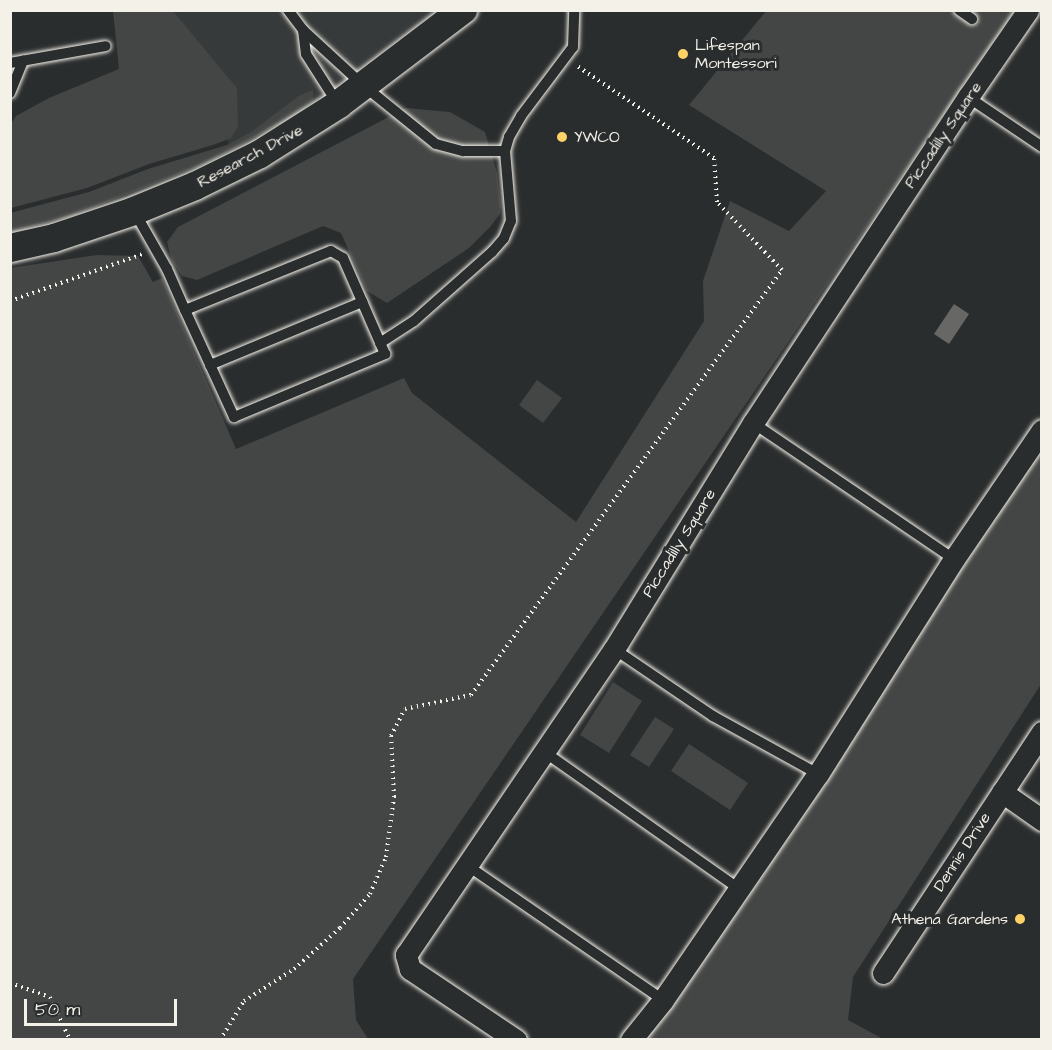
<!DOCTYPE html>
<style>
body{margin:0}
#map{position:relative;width:1052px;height:1050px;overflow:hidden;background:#2a2d2e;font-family:"Architects Daughter",sans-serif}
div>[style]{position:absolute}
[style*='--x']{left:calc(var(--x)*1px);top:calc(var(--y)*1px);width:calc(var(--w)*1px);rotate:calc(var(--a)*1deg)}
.built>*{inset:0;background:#373a3a}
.green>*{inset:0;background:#444645}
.water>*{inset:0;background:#676866}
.path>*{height:4px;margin-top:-2px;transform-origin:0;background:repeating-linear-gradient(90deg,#f4f1e8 0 1.5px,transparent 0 6px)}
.roads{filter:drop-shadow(0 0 2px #f4f1e8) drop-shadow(0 0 2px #f4f1e8)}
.lane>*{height:10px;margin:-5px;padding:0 5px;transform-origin:5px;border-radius:5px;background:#2a2d2e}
.street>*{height:21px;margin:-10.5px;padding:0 10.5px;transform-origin:10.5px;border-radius:10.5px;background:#2a2d2e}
.secondary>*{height:28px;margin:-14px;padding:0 14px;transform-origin:14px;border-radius:14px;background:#2a2d2e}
.dots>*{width:16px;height:16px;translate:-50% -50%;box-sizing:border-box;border:3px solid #2a2d2e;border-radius:50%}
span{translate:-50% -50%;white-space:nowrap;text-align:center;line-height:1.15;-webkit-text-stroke:6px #2a2d2e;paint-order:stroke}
.poi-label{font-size:16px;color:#f4f1e8}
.left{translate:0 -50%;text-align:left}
.right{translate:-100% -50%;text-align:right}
.street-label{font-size:16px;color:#f4f1e8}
.frame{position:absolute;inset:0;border:12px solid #f4f1e8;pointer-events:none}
.scale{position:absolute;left:24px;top:999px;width:153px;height:27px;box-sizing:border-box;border:3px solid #f4f1e8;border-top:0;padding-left:8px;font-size:18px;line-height:21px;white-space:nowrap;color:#f4f1e8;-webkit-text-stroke:4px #2a2d2e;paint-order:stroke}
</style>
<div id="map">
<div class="built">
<i style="clip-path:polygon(160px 11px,436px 11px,313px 103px,232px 150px)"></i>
</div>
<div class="green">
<i style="clip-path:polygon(113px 11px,173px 11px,237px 88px,238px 126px,231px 138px,213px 145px,149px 164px,87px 188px,11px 208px,11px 124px,16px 116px,49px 98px,119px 69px)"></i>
<i style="clip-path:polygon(766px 11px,1014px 11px,353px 979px,356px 1020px,368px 1039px,11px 1039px,10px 268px,97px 255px,138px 256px,153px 282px,162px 278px,236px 449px,404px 378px,412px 393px,576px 522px,704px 321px,703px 281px,730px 201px,789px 231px,826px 191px,689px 105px)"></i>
<i style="clip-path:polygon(313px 90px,313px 101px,296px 115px,205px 164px,71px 216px,11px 233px,10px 213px,89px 192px,148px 169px,227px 145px,251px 132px,300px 95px)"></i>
<i style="clip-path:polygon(406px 108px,450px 112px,485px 132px,497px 173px,501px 206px,500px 214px,490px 227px,469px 248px,387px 303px,367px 291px,341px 233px,323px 226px,197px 280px,182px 276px,172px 261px,167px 242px,178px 227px)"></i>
<i style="clip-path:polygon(537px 380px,562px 398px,543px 423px,519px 405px)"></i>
<i style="clip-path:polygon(1041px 440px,1041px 684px,853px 977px,848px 1020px,883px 1039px,633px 1040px)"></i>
<i style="clip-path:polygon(613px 682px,642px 701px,609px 753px,580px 735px)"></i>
<i style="clip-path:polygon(655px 717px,674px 729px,649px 767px,630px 755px)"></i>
<i style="clip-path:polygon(689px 744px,748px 783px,730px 810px,671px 771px)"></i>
</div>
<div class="water">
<i style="clip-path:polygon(954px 304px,969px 314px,949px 344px,934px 334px)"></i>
</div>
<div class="path">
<i style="--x:10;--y:301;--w:141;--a:-19.5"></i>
<i style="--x:10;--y:983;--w:42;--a:19.3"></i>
<i style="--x:50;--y:997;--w:47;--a:65.1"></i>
<i style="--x:220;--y:1040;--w:46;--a:-58.4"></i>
<i style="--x:244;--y:1001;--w:59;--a:-32.6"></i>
<i style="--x:294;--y:969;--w:62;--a:-41.7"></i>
<i style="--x:340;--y:928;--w:45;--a:-48.6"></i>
<i style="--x:370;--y:894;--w:40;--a:-66.6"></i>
<i style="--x:386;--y:857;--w:61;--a:-82.4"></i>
<i style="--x:394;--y:797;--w:61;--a:-92.8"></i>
<i style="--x:391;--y:736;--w:30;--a:-63"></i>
<i style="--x:405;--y:709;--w:67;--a:-12"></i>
<i style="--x:471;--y:695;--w:527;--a:-53.8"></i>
<i style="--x:782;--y:270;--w:94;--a:-133.7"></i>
<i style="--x:717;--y:202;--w:44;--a:-93.9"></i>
<i style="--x:714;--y:158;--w:165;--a:-146.1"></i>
</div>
<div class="roads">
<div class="lane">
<i style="--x:288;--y:10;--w:25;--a:53"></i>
<i style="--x:303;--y:30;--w:83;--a:42.6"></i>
<i style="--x:364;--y:86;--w:92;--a:38.9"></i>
<i style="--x:436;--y:144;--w:28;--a:15"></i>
<i style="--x:463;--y:151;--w:42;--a:0"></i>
<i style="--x:959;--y:10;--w:16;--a:35"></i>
<i style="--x:303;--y:30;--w:24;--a:83"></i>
<i style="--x:306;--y:54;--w:59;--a:57.4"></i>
<i style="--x:10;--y:63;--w:97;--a:-10"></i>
<i style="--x:10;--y:93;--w:35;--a:-68"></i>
<i style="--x:968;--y:97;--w:89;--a:34"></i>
<i style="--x:134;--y:211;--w:67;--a:60.4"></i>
<i style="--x:167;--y:269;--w:45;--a:66.3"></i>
<i style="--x:185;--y:310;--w:118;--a:65.4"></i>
<i style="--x:234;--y:417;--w:164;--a:-22.6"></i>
<i style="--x:385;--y:354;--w:105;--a:-113.6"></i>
<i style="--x:343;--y:258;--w:14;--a:-150"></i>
<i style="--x:331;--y:251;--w:157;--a:158"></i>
<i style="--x:380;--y:343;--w:40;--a:-32.9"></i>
<i style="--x:414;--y:321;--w:104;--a:-41.5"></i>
<i style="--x:492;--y:252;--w:18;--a:-49"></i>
<i style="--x:504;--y:238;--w:18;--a:-68"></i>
<i style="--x:511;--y:221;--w:70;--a:-94.9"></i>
<i style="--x:505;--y:151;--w:15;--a:-74"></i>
<i style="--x:509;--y:137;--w:24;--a:-60"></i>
<i style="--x:521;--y:116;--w:86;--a:-53"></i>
<i style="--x:573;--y:47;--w:37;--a:-88"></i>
<i style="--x:210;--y:365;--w:165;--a:-22.5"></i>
<i style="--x:753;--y:423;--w:243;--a:34.1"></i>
<i style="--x:614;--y:649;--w:120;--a:34.1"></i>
<i style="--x:713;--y:716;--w:120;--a:28.9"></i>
<i style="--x:543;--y:751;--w:238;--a:35.1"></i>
<i style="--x:468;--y:866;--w:237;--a:34.5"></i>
</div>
<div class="street">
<i style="--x:1002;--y:792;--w:49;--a:35"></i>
<i style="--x:883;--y:973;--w:289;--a:-56.6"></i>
<i style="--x:516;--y:1040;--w:128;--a:-146.2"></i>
<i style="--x:410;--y:969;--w:15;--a:-106"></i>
<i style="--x:406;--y:955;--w:370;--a:-55.8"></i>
<i style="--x:614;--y:649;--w:265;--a:-58.4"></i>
<i style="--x:753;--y:423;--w:391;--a:-56.6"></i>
<i style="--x:968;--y:97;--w:106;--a:-55.4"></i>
<i style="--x:631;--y:1040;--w:51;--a:-51.3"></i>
<i style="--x:663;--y:1000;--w:274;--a:-55.6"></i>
<i style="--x:818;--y:774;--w:254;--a:-57.7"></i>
<i style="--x:954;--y:559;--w:156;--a:-55.7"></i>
</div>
<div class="secondary">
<i style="--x:10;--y:248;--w:45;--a:-12.8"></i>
<i style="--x:54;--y:238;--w:84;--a:-18.6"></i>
<i style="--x:134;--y:211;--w:66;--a:-22.3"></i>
<i style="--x:195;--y:186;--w:72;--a:-26.2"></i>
<i style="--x:260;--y:154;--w:93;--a:-32.3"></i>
<i style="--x:339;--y:104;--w:156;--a:-37.2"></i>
</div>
</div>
<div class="dots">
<i style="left:683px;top:54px;background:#ffd166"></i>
<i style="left:562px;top:137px;background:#ffd166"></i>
<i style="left:1020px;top:919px;background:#ffd166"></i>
</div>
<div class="poi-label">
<span class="left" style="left:695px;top:54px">Lifespan<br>Montessori</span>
<span class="left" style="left:574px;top:137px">YWCO</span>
<span class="right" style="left:1008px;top:919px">Athena Gardens</span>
</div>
<div class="street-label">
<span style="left:943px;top:135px;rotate:-56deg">Piccadilly Square</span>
<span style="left:250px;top:156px;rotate:-28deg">Research Drive</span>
<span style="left:679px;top:543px;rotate:-58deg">Piccadilly Square</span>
<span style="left:962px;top:852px;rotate:-57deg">Dennis Drive</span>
</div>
<div class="frame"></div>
<div class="scale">50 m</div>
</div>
